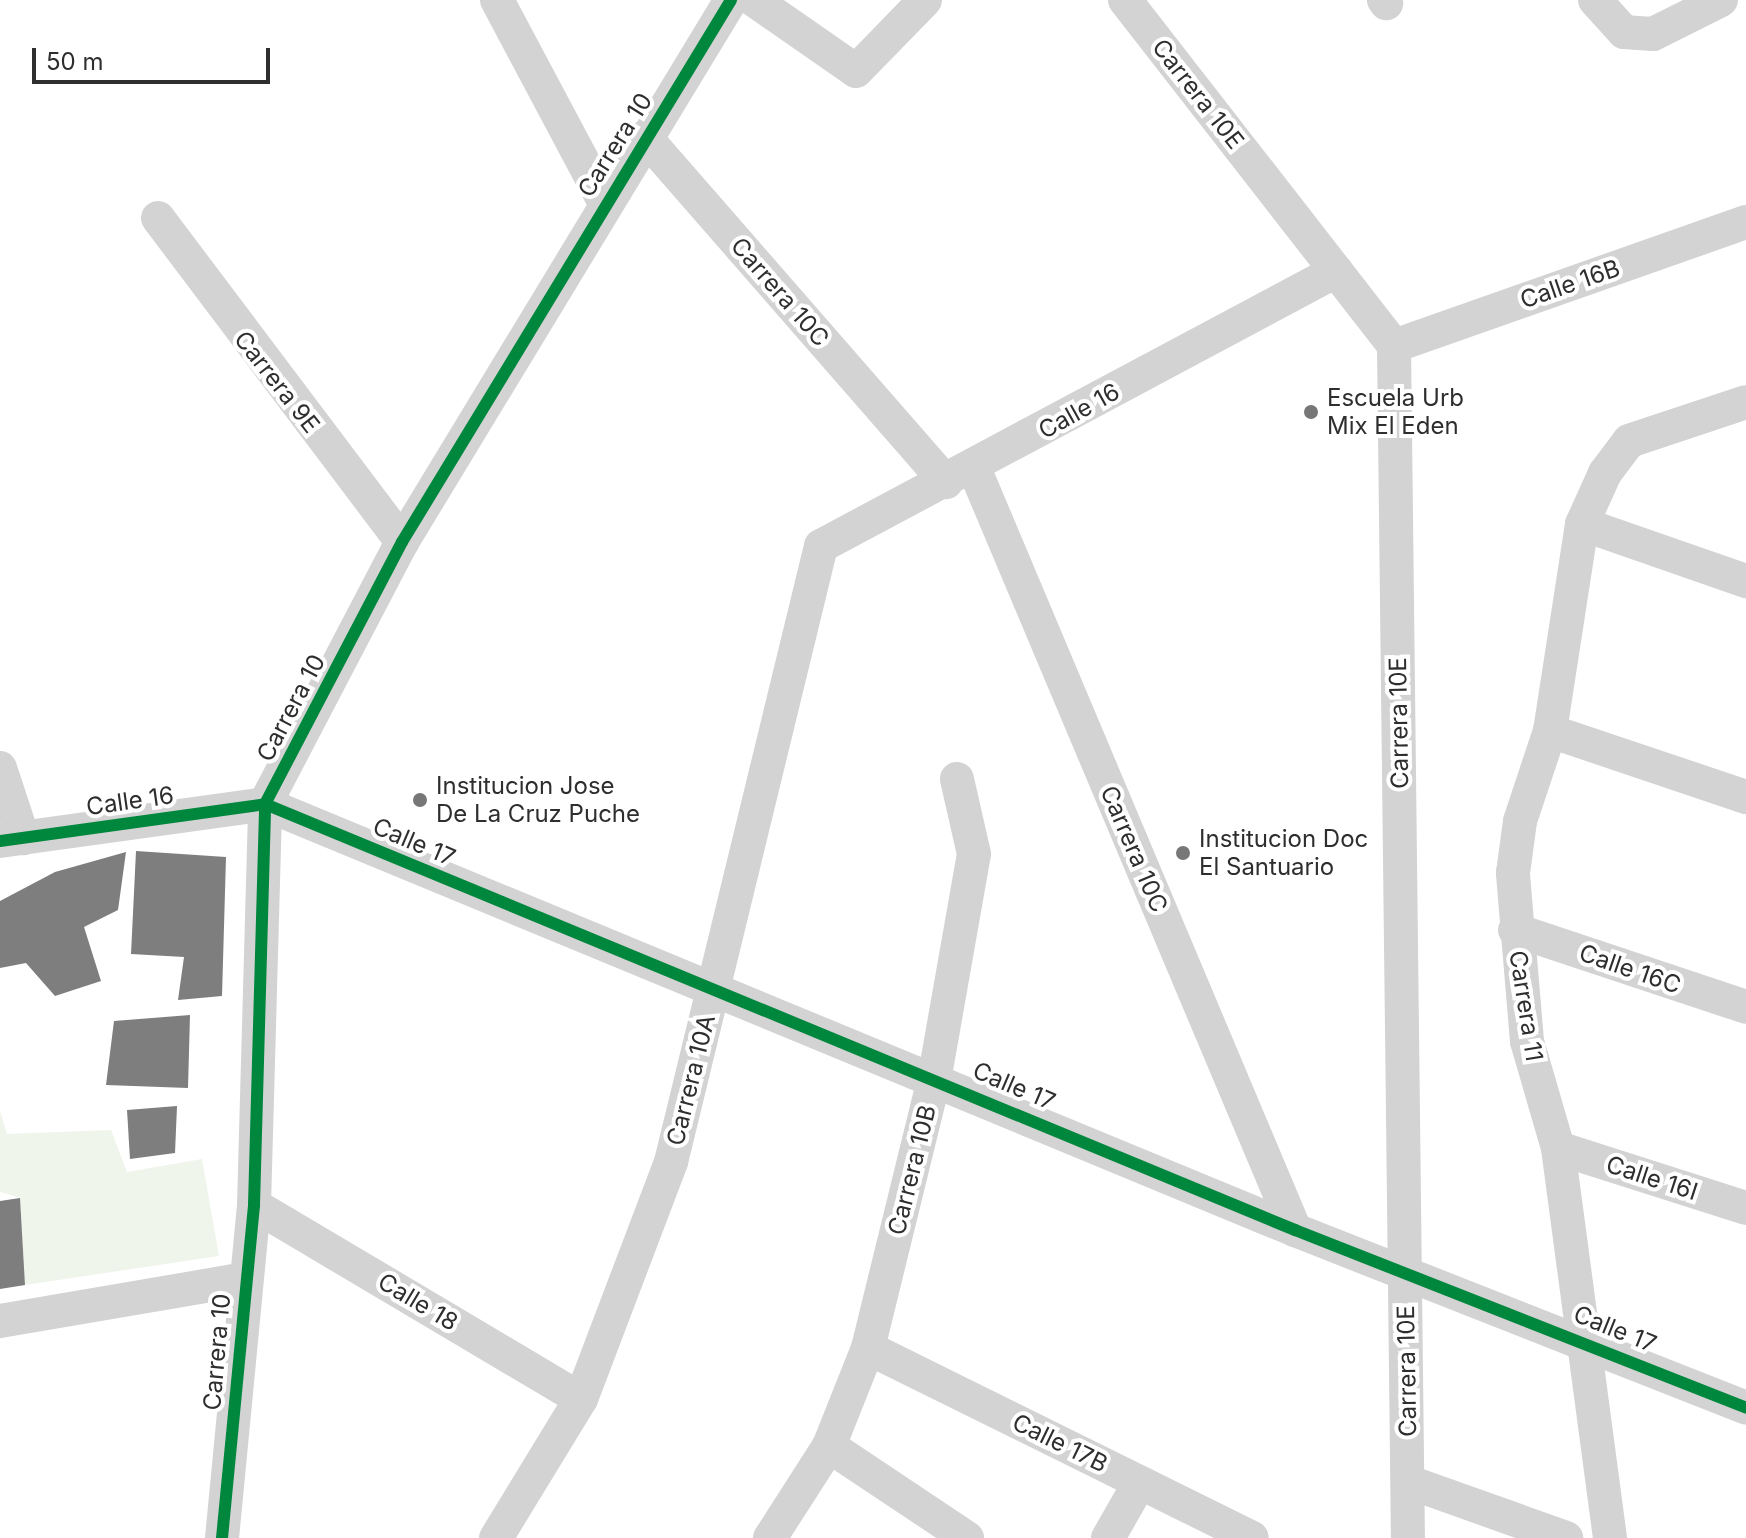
<!DOCTYPE html>
<style>
body{margin:0}
#map{position:relative;width:1746px;height:1538px;overflow:hidden;background:#fff;font-family:Inter,sans-serif}
div>[style]{position:absolute}
[style*='--x']{left:calc(var(--x)*1px);top:calc(var(--y)*1px);width:calc(var(--w)*1px);rotate:calc(var(--a)*1deg)}
.green>*{inset:0;background:#f0f5eb}
.building>*{inset:0;background:#7e7e7e}
.minor>*{height:34px;margin:-17px;padding:0 17px;transform-origin:17px;border-radius:17px;background:#d3d3d3}
.cycleway>*{height:12px;margin:-6px;padding:0 6px;transform-origin:6px;border-radius:6px;background:#00873e}
.dots>*{width:22px;height:22px;translate:-50% -50%;box-sizing:border-box;border:4px solid #fff;border-radius:50%}
span{translate:-50% -50%;white-space:nowrap;text-align:center;line-height:1.15;-webkit-text-stroke:8px #fff;paint-order:stroke}
.street-label{font-size:24px;color:#2e2e2e}
.poi-label{font-size:24px;color:#2e2e2e}
.left{translate:0 -50%;text-align:left}
.scale{position:absolute;left:32px;top:48px;width:238px;height:36px;box-sizing:border-box;border:4px solid #2e2e2e;border-top:0;padding-left:10px;font-size:24px;line-height:28px;white-space:nowrap;color:#2e2e2e;-webkit-text-stroke:6px #fff;paint-order:stroke}
</style>
<div id="map">
<div class="green">
<i style="clip-path:polygon(0 1111px,7px 1134px,111px 1130px,127px 1172px,202px 1159px,219px 1256px,25px 1285px,20px 1198px,0 1192px)"></i>
</div>
<div class="building">
<i style="clip-path:polygon(136px 851px,226px 857px,222px 996px,178px 1000px,184px 957px,131px 954px)"></i>
<i style="clip-path:polygon(126px 852px,118px 910px,84px 927px,101px 981px,55px 996px,26px 963px,0 968px,0 901px,55px 872px)"></i>
<i style="clip-path:polygon(190px 1015px,188px 1088px,106px 1085px,114px 1021px)"></i>
<i style="clip-path:polygon(177px 1106px,175px 1153px,130px 1159px,127px 1110px)"></i>
<i style="clip-path:polygon(20px 1198px,25px 1285px,0 1289px,0 1201px)"></i>
</div>
<div class="minor">
<i style="--x:497;--y:0;--w:230;--a:62"></i>
<i style="--x:754;--y:0;--w:124;--a:34.8"></i>
<i style="--x:856;--y:71;--w:99;--a:-45.8"></i>
<i style="--x:1125;--y:0;--w:438;--a:52.1"></i>
<i style="--x:1394;--y:346;--w:1192;--a:89.33"></i>
<i style="--x:1384;--y:0;--w:4;--a:56"></i>
<i style="--x:1595;--y:0;--w:43;--a:47.8"></i>
<i style="--x:1624;--y:32;--w:29;--a:4"></i>
<i style="--x:1653;--y:34;--w:76;--a:-26.6"></i>
<i style="--x:645;--y:137;--w:458;--a:48.9"></i>
<i style="--x:158;--y:218;--w:406;--a:53"></i>
<i style="--x:1394;--y:346;--w:373;--a:-19.4"></i>
<i style="--x:974;--y:468;--w:827;--a:67.16"></i>
<i style="--x:1582;--y:524;--w:174;--a:19.2"></i>
<i style="--x:1550;--y:731;--w:207;--a:18.6"></i>
<i style="--x:0;--y:768;--w:74;--a:71.8"></i>
<i style="--x:0;--y:841;--w:268;--a:-7.9"></i>
<i style="--x:265;--y:804;--w:1115;--a:22.47"></i>
<i style="--x:1295;--y:1230;--w:485;--a:21.5"></i>
<i style="--x:1515;--y:930;--w:243;--a:18.4"></i>
<i style="--x:1558;--y:1148;--w:197;--a:17.7"></i>
<i style="--x:254;--y:1205;--w:380;--a:30.7"></i>
<i style="--x:0;--y:1321;--w:250;--a:-9.7"></i>
<i style="--x:868;--y:1348;--w:428;--a:26.3"></i>
<i style="--x:829;--y:1446;--w:166;--a:33.7"></i>
<i style="--x:1409;--y:1482;--w:167;--a:19.6"></i>
<i style="--x:222;--y:1538;--w:335;--a:-84.5"></i>
<i style="--x:254;--y:1205;--w:401;--a:-88.4"></i>
<i style="--x:265;--y:804;--w:296;--a:-62.4"></i>
<i style="--x:402;--y:542;--w:634;--a:-58.74"></i>
<i style="--x:496;--y:1538;--w:163;--a:-58.6"></i>
<i style="--x:581;--y:1399;--w:254;--a:-69.2"></i>
<i style="--x:671;--y:1162;--w:634;--a:-76.31"></i>
<i style="--x:821;--y:546;--w:584;--a:-28.1"></i>
<i style="--x:770;--y:1538;--w:109;--a:-57.3"></i>
<i style="--x:829;--y:1446;--w:105;--a:-68.3"></i>
<i style="--x:868;--y:1348;--w:281;--a:-76.2"></i>
<i style="--x:935;--y:1075;--w:224;--a:-80"></i>
<i style="--x:974;--y:854;--w:77;--a:-102.8"></i>
<i style="--x:1108;--y:1538;--w:64;--a:-60.3"></i>
<i style="--x:1610;--y:1538;--w:393;--a:-97.6"></i>
<i style="--x:1558;--y:1148;--w:111;--a:-106.2"></i>
<i style="--x:1527;--y:1041;--w:169;--a:-94.8"></i>
<i style="--x:1513;--y:873;--w:52;--a:-82.3"></i>
<i style="--x:1520;--y:821;--w:95;--a:-71.6"></i>
<i style="--x:1550;--y:731;--w:209;--a:-81.2"></i>
<i style="--x:1582;--y:524;--w:56;--a:-65.7"></i>
<i style="--x:1605;--y:473;--w:40;--a:-53"></i>
<i style="--x:1629;--y:441;--w:123;--a:-18.4"></i>
</div>
<div class="cycleway">
<i style="--x:0;--y:841;--w:268;--a:-7.9"></i>
<i style="--x:265;--y:804;--w:1115;--a:22.47"></i>
<i style="--x:1295;--y:1230;--w:485;--a:21.5"></i>
<i style="--x:222;--y:1538;--w:335;--a:-84.5"></i>
<i style="--x:254;--y:1205;--w:401;--a:-88.4"></i>
<i style="--x:265;--y:804;--w:296;--a:-62.4"></i>
<i style="--x:402;--y:542;--w:634;--a:-58.74"></i>
</div>
<div class="dots">
<i style="left:1311px;top:412px;background:#777"></i>
<i style="left:420px;top:800px;background:#777"></i>
<i style="left:1183px;top:853px;background:#777"></i>
</div>
<div class="street-label">
<span style="left:1198px;top:94px;rotate:52deg">Carrera 10E</span>
<span style="left:615px;top:145px;rotate:-58deg">Carrera 10</span>
<span style="left:1570px;top:284px;rotate:-19deg">Calle 16B</span>
<span style="left:780px;top:292px;rotate:49deg">Carrera 10C</span>
<span style="left:277px;top:382px;rotate:52deg">Carrera 9E</span>
<span style="left:1079px;top:411px;rotate:-29deg">Calle 16</span>
<span style="left:291px;top:708px;rotate:-62deg">Carrera 10</span>
<span style="left:1399px;top:723px;rotate:-91deg">Carrera 10E</span>
<span style="left:130px;top:801px;rotate:-8deg">Calle 16</span>
<span style="left:414px;top:842px;rotate:23deg">Calle 17</span>
<span style="left:1134px;top:849px;rotate:67deg">Carrera 10C</span>
<span style="left:1630px;top:969px;rotate:19deg">Calle 16C</span>
<span style="left:1526px;top:1006px;rotate:81deg">Carrera 11</span>
<span style="left:691px;top:1080px;rotate:-76deg">Carrera 10A</span>
<span style="left:1014px;top:1086px;rotate:23deg">Calle 17</span>
<span style="left:912px;top:1170px;rotate:-76deg">Carrera 10B</span>
<span style="left:1652px;top:1178px;rotate:18deg">Calle 16I</span>
<span style="left:418px;top:1302px;rotate:31deg">Calle 18</span>
<span style="left:1615px;top:1329px;rotate:22deg">Calle 17</span>
<span style="left:217px;top:1352px;rotate:-85deg">Carrera 10</span>
<span style="left:1407px;top:1371px;rotate:-91deg">Carrera 10E</span>
<span style="left:1060px;top:1443px;rotate:26deg">Calle 17B</span>
</div>
<div class="poi-label">
<span class="left" style="left:1327px;top:412px">Escuela Urb<br>Mix El Eden</span>
<span class="left" style="left:436px;top:800px">Institucion Jose<br>De La Cruz Puche</span>
<span class="left" style="left:1199px;top:853px">Institucion Doc<br>El Santuario</span>
</div>
<div class="scale">50 m</div>
</div>
